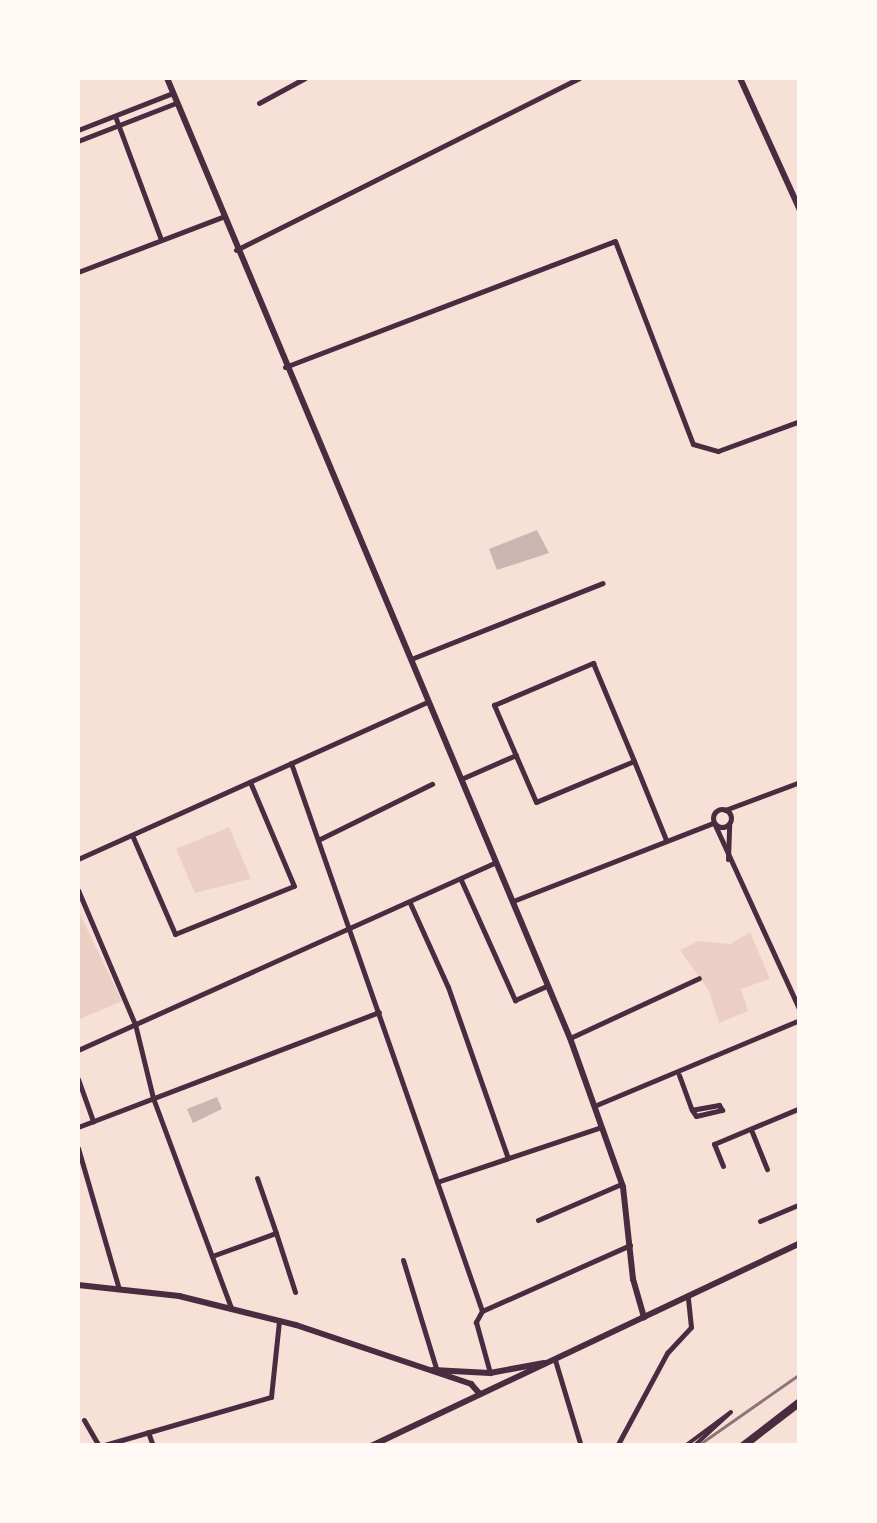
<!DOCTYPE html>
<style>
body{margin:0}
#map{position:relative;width:877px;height:1523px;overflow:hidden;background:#f7e1d7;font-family:"Source Serif 4",serif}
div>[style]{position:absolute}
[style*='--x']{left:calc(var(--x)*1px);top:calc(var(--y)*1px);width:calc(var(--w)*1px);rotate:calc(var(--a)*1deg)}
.green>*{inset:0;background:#ebcfc5}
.building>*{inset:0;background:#ccb4b1}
.pedestrian>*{height:4px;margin:-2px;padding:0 2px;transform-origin:2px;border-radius:2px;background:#4a2c40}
.minor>*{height:5px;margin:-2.5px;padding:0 2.5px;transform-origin:2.5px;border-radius:2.5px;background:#4a2c40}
.minor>.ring{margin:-2.5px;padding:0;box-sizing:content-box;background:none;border:5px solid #4a2c40;border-radius:50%}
.tertiary>*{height:6px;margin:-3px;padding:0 3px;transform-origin:3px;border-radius:3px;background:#4a2c40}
.secondary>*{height:6px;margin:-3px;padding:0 3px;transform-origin:3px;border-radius:3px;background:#4a2c40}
.primary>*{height:8px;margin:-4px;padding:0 4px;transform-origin:4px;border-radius:4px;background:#4a2c40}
.rail>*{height:2.5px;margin:-1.25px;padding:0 1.25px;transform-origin:1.25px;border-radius:1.25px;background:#8f747c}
span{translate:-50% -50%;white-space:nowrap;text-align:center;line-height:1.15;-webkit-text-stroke:9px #fffaf5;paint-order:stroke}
.frame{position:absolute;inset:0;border:80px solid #fffaf5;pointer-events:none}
</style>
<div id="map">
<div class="green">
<i style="clip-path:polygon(229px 827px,251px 879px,195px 893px,176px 849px)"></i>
<i style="clip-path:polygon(78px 910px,122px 1001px,78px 1020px)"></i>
<i style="clip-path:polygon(750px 932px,770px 979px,741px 989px,748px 1011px,719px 1023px,709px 991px,680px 950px,698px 941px,731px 944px)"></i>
</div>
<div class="building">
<i style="clip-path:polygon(537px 530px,549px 553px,497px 570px,489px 549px)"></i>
<i style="clip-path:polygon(217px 1097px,222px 1109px,193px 1123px,187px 1109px)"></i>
</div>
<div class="pedestrian">
<i style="--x:685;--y:1446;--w:57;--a:-36.5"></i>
<i style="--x:694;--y:1446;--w:50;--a:-42.6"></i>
<i style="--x:707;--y:1446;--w:3;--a:0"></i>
</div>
<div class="minor">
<i style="--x:259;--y:103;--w:52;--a:-28.5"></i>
<i style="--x:115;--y:116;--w:132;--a:69.6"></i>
<i style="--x:78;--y:130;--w:102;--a:-21.3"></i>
<i style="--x:78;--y:141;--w:105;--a:-21.2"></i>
<i style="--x:236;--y:250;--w:384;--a:-26.6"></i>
<i style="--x:78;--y:272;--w:154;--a:-20.9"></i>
<i style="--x:285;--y:367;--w:353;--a:-20.9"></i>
<i style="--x:615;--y:241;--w:217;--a:69"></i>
<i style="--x:693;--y:444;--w:26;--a:16"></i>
<i style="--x:718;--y:451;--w:87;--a:-20.1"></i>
<i style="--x:411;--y:659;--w:206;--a:-21.6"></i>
<i style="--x:634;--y:761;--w:106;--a:157.3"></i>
<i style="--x:536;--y:802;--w:106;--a:-113.4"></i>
<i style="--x:494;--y:705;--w:108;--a:-23"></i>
<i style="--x:593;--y:663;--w:106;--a:67.3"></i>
<i style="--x:634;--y:761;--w:85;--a:67.9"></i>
<i style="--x:291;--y:763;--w:580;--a:70.78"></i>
<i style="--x:482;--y:1311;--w:13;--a:119"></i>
<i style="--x:476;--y:1322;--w:53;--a:74.6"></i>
<i style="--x:461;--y:779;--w:60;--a:-23.6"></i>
<i class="ring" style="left:713px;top:809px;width:13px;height:13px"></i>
<i style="--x:725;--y:810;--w:80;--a:-20.5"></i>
<i style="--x:715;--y:825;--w:205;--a:65.4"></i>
<i style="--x:132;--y:835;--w:108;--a:66.5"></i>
<i style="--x:175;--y:934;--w:128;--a:-22"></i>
<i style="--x:294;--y:886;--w:113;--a:-112.9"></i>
<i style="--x:320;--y:839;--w:125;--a:-26.2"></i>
<i style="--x:78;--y:859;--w:384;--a:-24.2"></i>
<i style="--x:728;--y:859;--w:34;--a:-88"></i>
<i style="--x:461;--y:880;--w:132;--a:65.8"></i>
<i style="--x:515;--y:1000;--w:36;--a:-24"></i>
<i style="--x:78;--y:890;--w:146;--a:67"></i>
<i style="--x:135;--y:1024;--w:76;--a:76.3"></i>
<i style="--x:153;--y:1098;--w:224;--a:69.6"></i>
<i style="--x:513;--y:901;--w:215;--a:-21.3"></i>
<i style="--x:410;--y:903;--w:92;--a:65.7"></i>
<i style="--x:448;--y:987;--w:181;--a:70.7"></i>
<i style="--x:570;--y:1038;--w:142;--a:-24.9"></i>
<i style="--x:78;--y:1050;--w:458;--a:-24.2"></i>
<i style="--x:679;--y:1075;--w:37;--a:70"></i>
<i style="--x:692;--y:1110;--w:7;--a:56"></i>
<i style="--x:696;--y:1116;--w:27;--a:-13"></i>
<i style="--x:722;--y:1110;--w:6;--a:-121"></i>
<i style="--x:719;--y:1105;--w:27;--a:170"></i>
<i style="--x:78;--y:1079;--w:45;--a:70.3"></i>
<i style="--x:594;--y:1106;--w:223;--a:-22.7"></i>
<i style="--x:78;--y:1127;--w:322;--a:-20.9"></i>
<i style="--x:752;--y:1132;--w:40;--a:68"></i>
<i style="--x:78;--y:1148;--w:147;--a:73.8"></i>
<i style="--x:723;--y:1166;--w:24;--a:-112"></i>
<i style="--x:714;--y:1144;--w:93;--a:-22.7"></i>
<i style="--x:257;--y:1178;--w:58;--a:70.9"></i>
<i style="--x:437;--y:1182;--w:173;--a:-18.5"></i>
<i style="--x:538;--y:1220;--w:90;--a:-23.4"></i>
<i style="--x:760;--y:1221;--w:43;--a:-23"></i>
<i style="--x:212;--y:1256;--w:68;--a:-19.8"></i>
<i style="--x:276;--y:1233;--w:62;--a:72.1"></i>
<i style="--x:403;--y:1260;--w:116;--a:73"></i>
<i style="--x:482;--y:1311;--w:162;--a:-24"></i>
<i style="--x:555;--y:1360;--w:90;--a:73.2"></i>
<i style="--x:84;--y:1420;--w:30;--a:60"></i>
<i style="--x:148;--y:1432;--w:15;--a:70"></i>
<i style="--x:101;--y:1446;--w:177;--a:-16.1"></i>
<i style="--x:271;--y:1397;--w:76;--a:-84"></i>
<i style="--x:617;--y:1446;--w:106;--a:-61.7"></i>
<i style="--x:667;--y:1353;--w:35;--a:-47"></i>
<i style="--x:691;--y:1327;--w:30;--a:-96"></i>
</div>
<div class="tertiary">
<i style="--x:167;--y:78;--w:1041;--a:67.23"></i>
<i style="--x:570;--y:1038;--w:158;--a:70.4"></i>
<i style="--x:623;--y:1187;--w:93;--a:83.8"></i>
<i style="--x:633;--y:1279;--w:40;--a:74"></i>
<i style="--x:740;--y:78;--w:145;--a:65.6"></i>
<i style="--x:78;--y:1285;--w:102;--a:6.2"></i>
<i style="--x:179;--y:1296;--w:121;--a:13.9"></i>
<i style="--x:296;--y:1325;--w:185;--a:18.6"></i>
<i style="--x:471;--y:1384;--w:13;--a:48"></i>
<i style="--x:433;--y:1370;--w:57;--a:3"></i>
<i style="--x:490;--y:1373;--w:55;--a:-10.5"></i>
</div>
<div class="secondary">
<i style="--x:371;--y:1446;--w:475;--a:-25.3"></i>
</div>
<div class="primary">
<i style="--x:743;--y:1446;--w:72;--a:-37.7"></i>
</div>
<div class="rail">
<i style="--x:697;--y:1446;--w:126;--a:-35"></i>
</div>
<div class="frame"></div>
</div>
